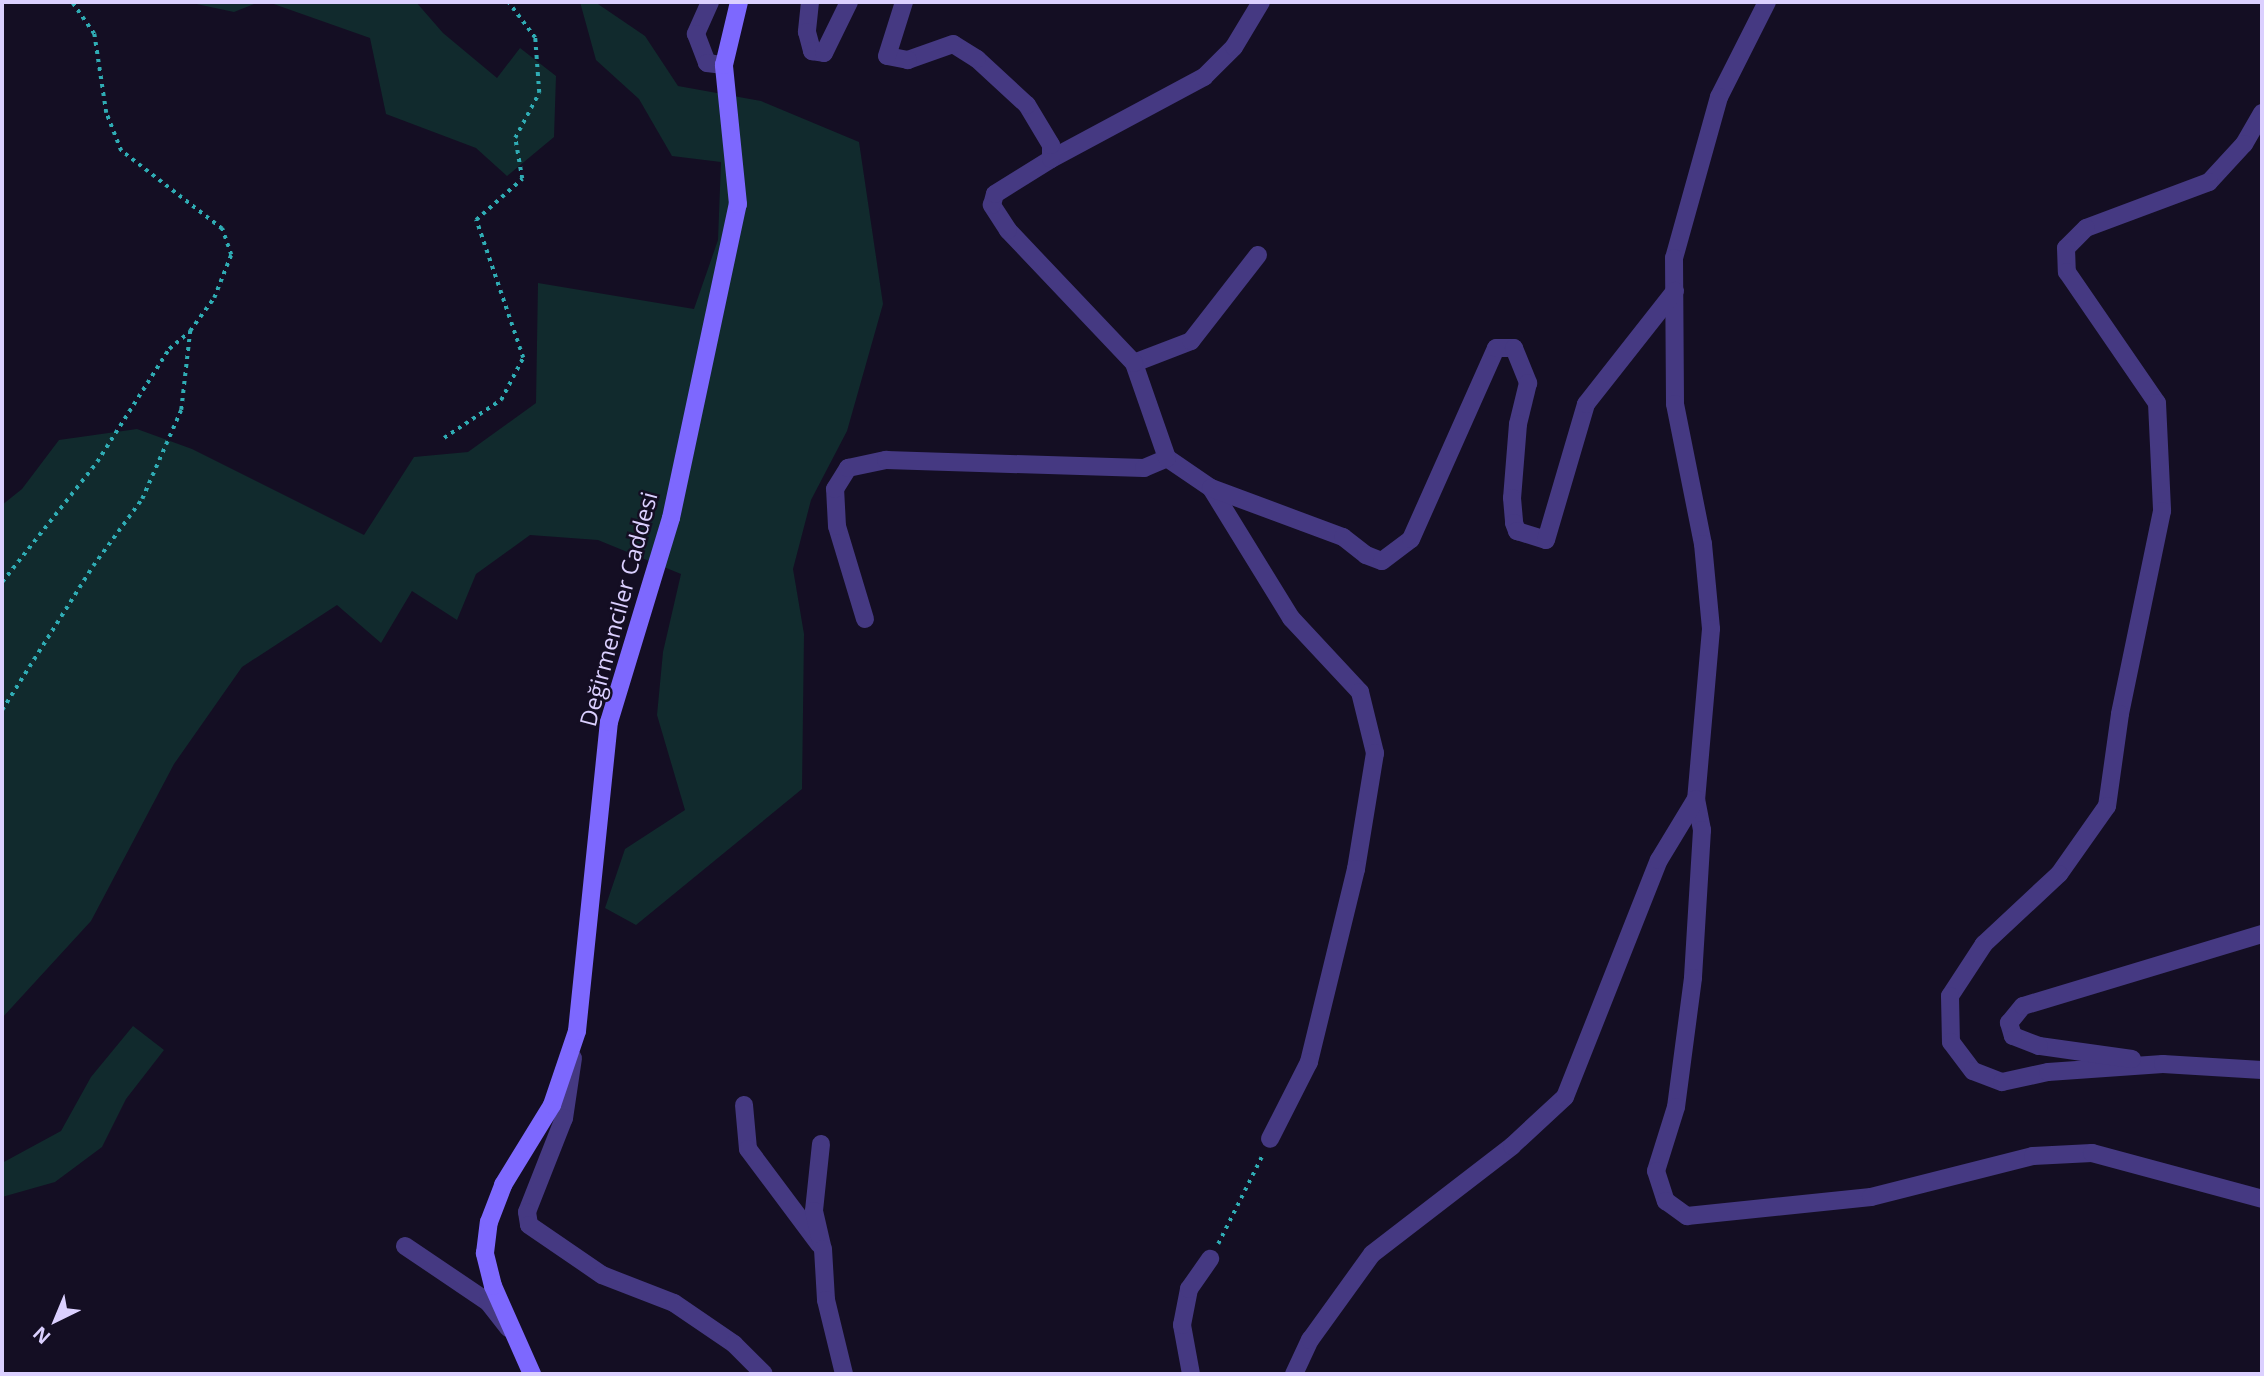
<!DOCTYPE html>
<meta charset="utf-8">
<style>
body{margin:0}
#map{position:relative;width:2264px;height:1376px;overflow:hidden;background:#140e23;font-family:"Open Sans",sans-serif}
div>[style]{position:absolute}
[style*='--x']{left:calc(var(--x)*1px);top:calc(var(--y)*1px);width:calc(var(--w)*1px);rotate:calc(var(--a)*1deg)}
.green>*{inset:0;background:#112a2d}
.path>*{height:3.5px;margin-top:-1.75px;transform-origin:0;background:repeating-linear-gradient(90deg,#2facb4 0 3.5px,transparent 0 8.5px)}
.street>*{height:18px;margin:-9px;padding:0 9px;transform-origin:9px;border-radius:9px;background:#453982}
.secondary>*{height:18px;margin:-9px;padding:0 9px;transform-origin:9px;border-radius:9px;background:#7d68fe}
span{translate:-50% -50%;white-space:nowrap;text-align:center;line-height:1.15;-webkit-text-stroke:5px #140e23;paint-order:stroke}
.street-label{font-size:23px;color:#dbd0ff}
.frame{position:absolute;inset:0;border:4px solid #dbd0ff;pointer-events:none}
.north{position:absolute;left:21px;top:1285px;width:70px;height:70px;-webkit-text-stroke:5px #140e23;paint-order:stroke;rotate:223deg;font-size:19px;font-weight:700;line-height:28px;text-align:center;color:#dbd0ff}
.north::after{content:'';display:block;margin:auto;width:24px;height:32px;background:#dbd0ff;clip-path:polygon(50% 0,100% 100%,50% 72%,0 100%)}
</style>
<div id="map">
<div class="green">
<i style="clip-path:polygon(187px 2px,259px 2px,234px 12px)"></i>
<i style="clip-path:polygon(268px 2px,416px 2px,443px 33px,497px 78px,520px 48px,556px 76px,554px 137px,507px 176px,476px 148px,386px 114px,370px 38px)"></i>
<i style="clip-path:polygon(580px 2px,595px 2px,645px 36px,678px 86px,761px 101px,859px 142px,883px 304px,847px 431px,811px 500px,793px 569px,804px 634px,802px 789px,636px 925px,605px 908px,625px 849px,685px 810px,657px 715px,663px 652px,681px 574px,598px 540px,530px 535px,476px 574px,457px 620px,412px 591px,381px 643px,337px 605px,242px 667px,174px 764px,91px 921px,2px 1018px,2px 505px,22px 489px,59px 440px,137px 429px,192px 449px,364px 535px,414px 457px,468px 452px,536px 403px,538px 283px,694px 309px,718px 240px,721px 162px,672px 156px,639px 99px,596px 60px)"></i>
<i style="clip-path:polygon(133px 1026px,164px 1050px,126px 1099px,102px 1147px,55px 1182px,2px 1197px,2px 1163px,61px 1131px,91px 1077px)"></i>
</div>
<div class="path">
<i style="--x:444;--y:438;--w:69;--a:-33.7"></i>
<i style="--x:501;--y:400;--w:47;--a:-62.4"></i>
<i style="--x:523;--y:358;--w:146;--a:-108.8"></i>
<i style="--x:476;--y:220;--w:62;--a:-41.7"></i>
<i style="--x:522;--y:179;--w:42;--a:-99.7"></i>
<i style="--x:515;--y:138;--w:51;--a:-61.9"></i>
<i style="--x:539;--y:93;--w:55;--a:-94.2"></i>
<i style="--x:535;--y:38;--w:45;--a:-126.9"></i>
<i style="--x:2;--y:582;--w:153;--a:-51.6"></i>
<i style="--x:97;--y:462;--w:134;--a:-57.5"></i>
<i style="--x:169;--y:349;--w:26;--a:-40"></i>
<i style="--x:2;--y:710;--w:170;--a:-57.7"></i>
<i style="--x:93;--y:566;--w:83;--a:-53.8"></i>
<i style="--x:142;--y:499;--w:97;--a:-66.3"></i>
<i style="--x:181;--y:410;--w:80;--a:-83.5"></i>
<i style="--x:190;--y:331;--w:41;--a:-54"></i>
<i style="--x:214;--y:298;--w:46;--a:-68.4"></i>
<i style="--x:231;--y:255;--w:28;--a:-109"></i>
<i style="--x:222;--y:229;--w:128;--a:-142.3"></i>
<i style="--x:121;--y:151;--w:41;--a:-111.5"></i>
<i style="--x:106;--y:113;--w:80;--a:-98.6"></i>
<i style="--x:94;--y:34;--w:39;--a:-125"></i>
<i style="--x:1218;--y:1244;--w:101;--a:-63.4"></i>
</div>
<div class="street">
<i style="--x:710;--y:2;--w:35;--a:114"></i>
<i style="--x:696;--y:34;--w:31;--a:69"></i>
<i style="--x:707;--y:63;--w:17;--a:7"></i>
<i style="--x:810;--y:2;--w:30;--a:96"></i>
<i style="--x:807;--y:32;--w:20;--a:75"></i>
<i style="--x:812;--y:51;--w:12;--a:9"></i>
<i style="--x:824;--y:53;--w:57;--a:-63.9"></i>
<i style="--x:1767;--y:2;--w:106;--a:116.8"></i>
<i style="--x:1719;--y:97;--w:167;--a:105.6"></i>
<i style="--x:1674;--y:258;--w:146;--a:89.6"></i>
<i style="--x:1675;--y:404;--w:143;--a:78.7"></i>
<i style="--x:1703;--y:544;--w:85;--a:84.6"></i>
<i style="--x:1711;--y:629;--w:171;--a:95"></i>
<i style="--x:1696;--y:799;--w:32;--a:79"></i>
<i style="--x:1702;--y:830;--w:148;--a:93.5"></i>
<i style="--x:1693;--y:978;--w:130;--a:97.5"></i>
<i style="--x:1676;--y:1107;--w:67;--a:107.4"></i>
<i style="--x:1656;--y:1171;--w:32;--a:72"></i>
<i style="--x:1666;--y:1201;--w:26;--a:36"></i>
<i style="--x:1687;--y:1216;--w:185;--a:-5.9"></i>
<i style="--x:1871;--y:1197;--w:167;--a:-14.2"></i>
<i style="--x:2033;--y:1156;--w:59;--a:-2.9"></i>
<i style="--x:2092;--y:1153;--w:176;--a:15.1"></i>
<i style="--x:2262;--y:113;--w:36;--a:120"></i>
<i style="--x:2244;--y:144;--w:52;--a:132.6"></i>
<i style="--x:2209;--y:182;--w:131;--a:159.5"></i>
<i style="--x:2086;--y:228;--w:28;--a:135"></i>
<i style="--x:2066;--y:248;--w:24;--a:88"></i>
<i style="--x:2067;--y:272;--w:159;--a:55.5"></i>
<i style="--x:2157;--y:403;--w:108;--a:87.3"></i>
<i style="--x:2162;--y:511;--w:207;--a:101.7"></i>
<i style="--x:2120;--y:714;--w:93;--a:98"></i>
<i style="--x:2107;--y:806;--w:83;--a:125.2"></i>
<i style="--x:2059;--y:874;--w:103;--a:137"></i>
<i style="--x:1984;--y:944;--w:62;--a:123.2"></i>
<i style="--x:1950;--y:996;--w:46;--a:88.8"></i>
<i style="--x:1951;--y:1042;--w:36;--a:53"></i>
<i style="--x:1973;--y:1071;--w:31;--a:21"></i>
<i style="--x:2002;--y:1082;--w:47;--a:-12.3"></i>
<i style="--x:2048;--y:1072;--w:115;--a:-4"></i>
<i style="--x:2163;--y:1064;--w:99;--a:3.5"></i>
<i style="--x:1051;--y:159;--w:174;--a:-28.2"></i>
<i style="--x:1204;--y:77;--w:42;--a:-45"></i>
<i style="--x:1234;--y:47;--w:52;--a:-59"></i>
<i style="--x:1134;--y:363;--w:61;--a:-21.1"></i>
<i style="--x:1191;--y:341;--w:109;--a:-52.1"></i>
<i style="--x:1167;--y:458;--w:53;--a:34.3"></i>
<i style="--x:1211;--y:488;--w:153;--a:58.4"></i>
<i style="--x:1291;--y:618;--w:101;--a:47"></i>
<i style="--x:1360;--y:692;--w:63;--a:76.2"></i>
<i style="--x:1375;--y:753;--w:118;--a:99.3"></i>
<i style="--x:1356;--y:869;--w:199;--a:103.7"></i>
<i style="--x:1309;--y:1062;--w:86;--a:116.9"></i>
<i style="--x:1211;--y:488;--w:141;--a:20.4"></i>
<i style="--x:1343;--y:537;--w:29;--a:38"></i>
<i style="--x:1366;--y:555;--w:17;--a:21"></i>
<i style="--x:1382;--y:561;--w:36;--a:-37"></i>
<i style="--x:1411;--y:539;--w:209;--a:-66"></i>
<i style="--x:1496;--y:348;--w:18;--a:0"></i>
<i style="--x:1514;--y:348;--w:38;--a:68"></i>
<i style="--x:1528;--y:383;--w:42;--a:103.7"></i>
<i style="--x:1518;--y:424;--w:74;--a:94.6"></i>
<i style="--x:1512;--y:498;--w:25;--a:85"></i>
<i style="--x:1514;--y:523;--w:9;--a:69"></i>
<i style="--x:1517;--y:531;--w:30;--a:17"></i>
<i style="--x:1546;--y:540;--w:142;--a:-73.6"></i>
<i style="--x:1586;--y:404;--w:144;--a:-51.8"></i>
<i style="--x:865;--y:619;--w:97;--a:-106.8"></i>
<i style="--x:837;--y:526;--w:37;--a:-93"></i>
<i style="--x:835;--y:489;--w:25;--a:-58"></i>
<i style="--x:848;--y:468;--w:39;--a:-12"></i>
<i style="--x:886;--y:460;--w:258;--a:1.8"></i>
<i style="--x:1144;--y:468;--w:25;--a:-23"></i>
<i style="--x:1167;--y:458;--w:101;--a:-109.2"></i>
<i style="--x:1134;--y:363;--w:183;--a:-133.5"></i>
<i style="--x:1008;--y:230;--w:30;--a:-123"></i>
<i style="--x:992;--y:205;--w:11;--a:-75"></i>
<i style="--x:995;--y:194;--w:66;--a:-32"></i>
<i style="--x:1051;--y:159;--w:14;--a:-90"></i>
<i style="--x:1051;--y:145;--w:47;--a:-121"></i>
<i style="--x:1027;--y:105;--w:68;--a:-137.4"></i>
<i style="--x:977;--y:59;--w:28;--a:-148"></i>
<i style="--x:953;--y:44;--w:48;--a:160.4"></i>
<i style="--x:908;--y:60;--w:21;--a:-169"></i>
<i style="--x:887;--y:56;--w:57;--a:-72.5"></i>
<i style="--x:573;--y:1058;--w:61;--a:98.5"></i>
<i style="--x:564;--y:1118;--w:101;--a:111.5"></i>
<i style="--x:527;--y:1212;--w:13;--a:81"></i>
<i style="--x:529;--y:1225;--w:88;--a:34.4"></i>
<i style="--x:602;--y:1275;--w:77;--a:21.3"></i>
<i style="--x:674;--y:1303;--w:73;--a:34.3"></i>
<i style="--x:734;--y:1344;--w:42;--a:45"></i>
<i style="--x:2132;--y:1059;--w:94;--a:-172"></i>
<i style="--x:2039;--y:1046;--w:28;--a:-159"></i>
<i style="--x:2013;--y:1036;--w:14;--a:-107"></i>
<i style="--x:2009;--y:1023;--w:22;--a:-51"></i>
<i style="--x:2023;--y:1006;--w:250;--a:-16.8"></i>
<i style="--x:744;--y:1105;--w:44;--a:84.8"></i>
<i style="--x:748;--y:1149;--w:119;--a:53.2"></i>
<i style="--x:821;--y:1144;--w:67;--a:96"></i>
<i style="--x:814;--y:1211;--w:39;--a:77"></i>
<i style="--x:823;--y:1249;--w:51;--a:86.6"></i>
<i style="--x:826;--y:1300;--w:76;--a:76.3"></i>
<i style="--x:405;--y:1246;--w:100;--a:34"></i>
<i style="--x:488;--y:1302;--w:33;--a:52"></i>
<i style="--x:1191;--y:1374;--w:50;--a:-100.4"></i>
<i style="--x:1182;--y:1325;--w:37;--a:-79"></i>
<i style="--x:1189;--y:1289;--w:37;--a:-55"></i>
<i style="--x:1294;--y:1374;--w:38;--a:-65"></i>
<i style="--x:1310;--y:1340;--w:106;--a:-54.2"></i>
<i style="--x:1372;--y:1254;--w:177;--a:-37.6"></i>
<i style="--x:1512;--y:1146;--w:72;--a:-42.8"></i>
<i style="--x:1565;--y:1097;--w:255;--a:-68.4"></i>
<i style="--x:1659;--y:860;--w:71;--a:-58.8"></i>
</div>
<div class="secondary">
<i style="--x:532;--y:1374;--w:96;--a:-113.9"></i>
<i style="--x:493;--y:1286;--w:34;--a:-104"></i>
<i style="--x:485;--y:1253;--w:31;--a:-83"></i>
<i style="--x:489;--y:1222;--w:40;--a:-69"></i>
<i style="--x:503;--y:1185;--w:94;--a:-58.5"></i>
<i style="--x:552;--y:1105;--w:78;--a:-71.3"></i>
<i style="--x:577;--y:1031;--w:311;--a:-84.1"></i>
<i style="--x:609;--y:722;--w:213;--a:-73.1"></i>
<i style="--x:671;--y:518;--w:321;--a:-78"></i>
<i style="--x:738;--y:204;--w:140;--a:-95.8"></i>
<i style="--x:724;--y:65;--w:65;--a:-76.6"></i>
</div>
<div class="street-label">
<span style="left:618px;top:609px;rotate:-75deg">Değirmenciler Caddesi</span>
</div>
<div class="frame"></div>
<div class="north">N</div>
</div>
